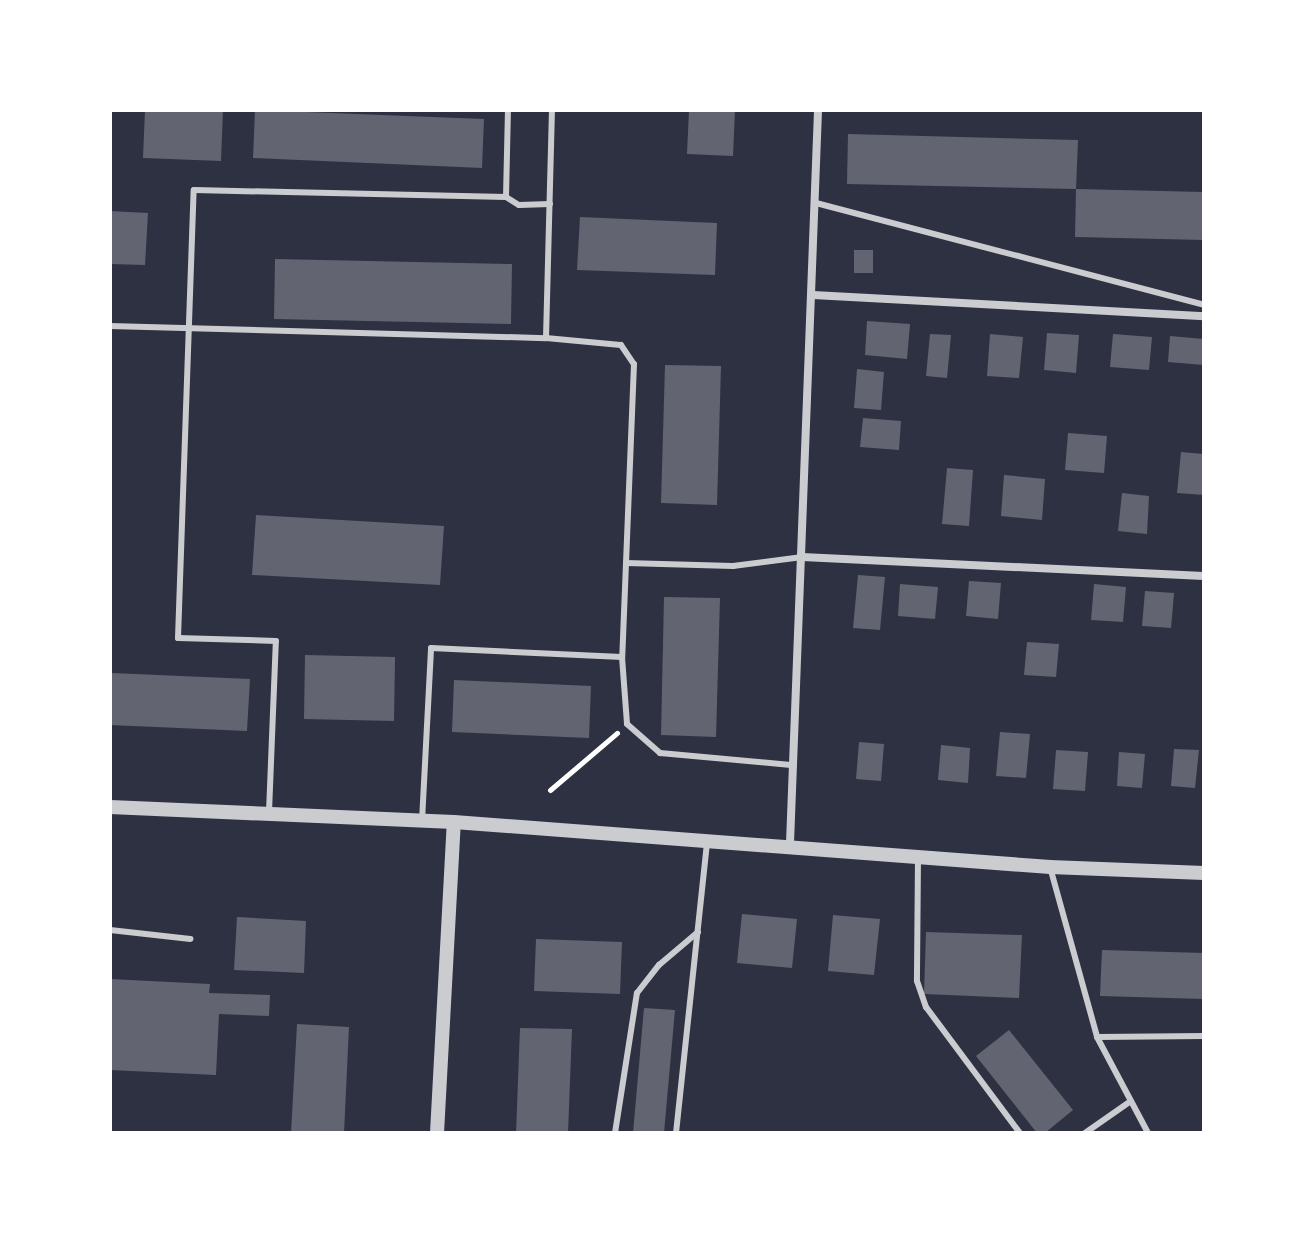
<!DOCTYPE html>
<style>
body{margin:0}
#map{position:relative;width:1314px;height:1243px;overflow:hidden;background:#2d3142;font-family:"Roboto Condensed",sans-serif}
div>[style]{position:absolute}
[style*='--x']{left:calc(var(--x)*1px);top:calc(var(--y)*1px);width:calc(var(--w)*1px);rotate:calc(var(--a)*1deg)}
.building>*{inset:0;background:#626471}
.path>*{height:5px;margin:-2.5px;padding:0 2.5px;transform-origin:2.5px;border-radius:2.5px;background:#fff}
.service>*{height:6px;margin:-3px;padding:0 3px;transform-origin:3px;border-radius:3px;background:#caccd0}
.minor>*{height:8px;margin:-4px;padding:0 4px;transform-origin:4px;border-radius:4px;background:#caccd0}
.tertiary>*{height:14px;margin:-7px;padding:0 7px;transform-origin:7px;border-radius:7px;background:#caccd0}
span{translate:-50% -50%;white-space:nowrap;text-align:center;line-height:1.15;-webkit-text-stroke:7px #fff;paint-order:stroke}
.frame{position:absolute;inset:0;border:112px solid #fff;pointer-events:none}
</style>
<div id="map">
<div class="building">
<i style="clip-path:polygon(145px 110px,223px 110px,221px 161px,143px 158px)"></i>
<i style="clip-path:polygon(255px 110px,484px 119px,482px 168px,253px 158px)"></i>
<i style="clip-path:polygon(689px 110px,735px 110px,733px 156px,687px 154px)"></i>
<i style="clip-path:polygon(848px 134px,1078px 140px,1076px 189px,847px 184px)"></i>
<i style="clip-path:polygon(1076px 189px,1204px 192px,1204px 240px,1075px 237px)"></i>
<i style="clip-path:polygon(110px 211px,148px 213px,145px 265px,110px 264px)"></i>
<i style="clip-path:polygon(580px 217px,717px 223px,715px 275px,577px 270px)"></i>
<i style="clip-path:polygon(854px 250px,873px 250px,873px 273px,854px 273px)"></i>
<i style="clip-path:polygon(275px 259px,512px 264px,511px 324px,274px 319px)"></i>
<i style="clip-path:polygon(867px 321px,910px 324px,907px 359px,865px 355px)"></i>
<i style="clip-path:polygon(1047px 333px,1079px 335px,1076px 373px,1044px 370px)"></i>
<i style="clip-path:polygon(930px 334px,951px 335px,947px 378px,926px 376px)"></i>
<i style="clip-path:polygon(990px 334px,1023px 337px,1019px 378px,987px 376px)"></i>
<i style="clip-path:polygon(1113px 334px,1152px 337px,1149px 370px,1110px 367px)"></i>
<i style="clip-path:polygon(1170px 336px,1204px 339px,1204px 365px,1168px 362px)"></i>
<i style="clip-path:polygon(665px 365px,721px 366px,717px 505px,661px 503px)"></i>
<i style="clip-path:polygon(857px 369px,884px 372px,881px 410px,854px 408px)"></i>
<i style="clip-path:polygon(863px 418px,901px 421px,899px 450px,860px 447px)"></i>
<i style="clip-path:polygon(1068px 433px,1107px 436px,1104px 473px,1065px 470px)"></i>
<i style="clip-path:polygon(1181px 452px,1204px 454px,1204px 495px,1177px 493px)"></i>
<i style="clip-path:polygon(947px 468px,973px 470px,969px 526px,942px 524px)"></i>
<i style="clip-path:polygon(1004px 475px,1045px 479px,1042px 520px,1001px 516px)"></i>
<i style="clip-path:polygon(1122px 493px,1149px 496px,1147px 534px,1118px 531px)"></i>
<i style="clip-path:polygon(256px 515px,444px 526px,440px 585px,252px 575px)"></i>
<i style="clip-path:polygon(858px 575px,885px 577px,880px 630px,853px 628px)"></i>
<i style="clip-path:polygon(969px 581px,1001px 583px,998px 619px,966px 616px)"></i>
<i style="clip-path:polygon(900px 584px,938px 587px,935px 619px,898px 616px)"></i>
<i style="clip-path:polygon(1094px 584px,1126px 587px,1123px 622px,1091px 620px)"></i>
<i style="clip-path:polygon(1145px 591px,1174px 593px,1171px 628px,1142px 626px)"></i>
<i style="clip-path:polygon(664px 597px,720px 598px,716px 737px,661px 735px)"></i>
<i style="clip-path:polygon(1027px 642px,1059px 644px,1056px 677px,1024px 675px)"></i>
<i style="clip-path:polygon(305px 655px,395px 657px,394px 721px,304px 719px)"></i>
<i style="clip-path:polygon(112px 673px,250px 679px,247px 731px,110px 725px)"></i>
<i style="clip-path:polygon(454px 680px,591px 686px,589px 738px,452px 732px)"></i>
<i style="clip-path:polygon(1000px 732px,1030px 734px,1026px 778px,996px 776px)"></i>
<i style="clip-path:polygon(859px 742px,884px 744px,881px 781px,856px 779px)"></i>
<i style="clip-path:polygon(941px 745px,970px 748px,968px 783px,938px 780px)"></i>
<i style="clip-path:polygon(1174px 749px,1199px 750px,1195px 788px,1171px 786px)"></i>
<i style="clip-path:polygon(1056px 750px,1088px 752px,1085px 791px,1053px 789px)"></i>
<i style="clip-path:polygon(1119px 752px,1145px 754px,1142px 788px,1117px 786px)"></i>
<i style="clip-path:polygon(742px 914px,797px 919px,792px 968px,737px 963px)"></i>
<i style="clip-path:polygon(833px 915px,880px 919px,874px 975px,828px 971px)"></i>
<i style="clip-path:polygon(237px 917px,306px 921px,304px 973px,234px 970px)"></i>
<i style="clip-path:polygon(926px 932px,1022px 935px,1019px 998px,924px 994px)"></i>
<i style="clip-path:polygon(536px 939px,622px 942px,620px 994px,534px 991px)"></i>
<i style="clip-path:polygon(1102px 950px,1204px 953px,1204px 999px,1100px 996px)"></i>
<i style="clip-path:polygon(110px 979px,210px 984px,209px 993px,270px 995px,269px 1016px,219px 1014px,216px 1075px,110px 1070px)"></i>
<i style="clip-path:polygon(644px 1008px,675px 1010px,664px 1133px,633px 1133px)"></i>
<i style="clip-path:polygon(297px 1024px,349px 1027px,344px 1133px,291px 1133px)"></i>
<i style="clip-path:polygon(520px 1028px,572px 1029px,568px 1133px,516px 1133px)"></i>
<i style="clip-path:polygon(1009px 1030px,1073px 1110px,1045px 1133px,1037px 1133px,976px 1056px)"></i>
</div>
<div class="path">
<i style="--x:550;--y:790;--w:88;--a:-40.4"></i>
</div>
<div class="service">
<i style="--x:506;--y:197;--w:15;--a:32"></i>
<i style="--x:519;--y:205;--w:31;--a:-2"></i>
<i style="--x:816;--y:203;--w:401;--a:14.7"></i>
<i style="--x:110;--y:326;--w:436;--a:1.6"></i>
<i style="--x:546;--y:338;--w:228;--a:-88.5"></i>
<i style="--x:546;--y:338;--w:75;--a:5.3"></i>
<i style="--x:621;--y:345;--w:23;--a:56"></i>
<i style="--x:634;--y:364;--w:293;--a:92.3"></i>
<i style="--x:622;--y:657;--w:67;--a:85.7"></i>
<i style="--x:627;--y:724;--w:44;--a:41.3"></i>
<i style="--x:660;--y:753;--w:134;--a:5.2"></i>
<i style="--x:626;--y:563;--w:107;--a:1.6"></i>
<i style="--x:733;--y:566;--w:70;--a:-7.4"></i>
<i style="--x:269;--y:812;--w:171;--a:-87.7"></i>
<i style="--x:276;--y:641;--w:98;--a:-178.2"></i>
<i style="--x:178;--y:638;--w:448;--a:-88"></i>
<i style="--x:194;--y:190;--w:312;--a:1.3"></i>
<i style="--x:506;--y:197;--w:87;--a:-88.7"></i>
<i style="--x:422;--y:821;--w:173;--a:-87"></i>
<i style="--x:431;--y:648;--w:191;--a:2.7"></i>
<i style="--x:918;--y:858;--w:123;--a:90.5"></i>
<i style="--x:917;--y:981;--w:28;--a:71"></i>
<i style="--x:926;--y:1007;--w:157;--a:53.3"></i>
<i style="--x:1050;--y:867;--w:176;--a:74.5"></i>
<i style="--x:1097;--y:1037;--w:109;--a:62"></i>
<i style="--x:110;--y:930;--w:81;--a:6.4"></i>
<i style="--x:1097;--y:1037;--w:107;--a:-0.5"></i>
<i style="--x:615;--y:1133;--w:142;--a:-81.1"></i>
<i style="--x:637;--y:993;--w:36;--a:-52"></i>
<i style="--x:659;--y:965;--w:51;--a:-40.2"></i>
<i style="--x:676;--y:1133;--w:293;--a:-83.9"></i>
<i style="--x:1085;--y:1133;--w:52;--a:-34.9"></i>
</div>
<div class="minor">
<i style="--x:813;--y:295;--w:392;--a:3.1"></i>
<i style="--x:802;--y:557;--w:402;--a:2.7"></i>
<i style="--x:790;--y:843;--w:734;--a:-87.81"></i>
</div>
<div class="tertiary">
<i style="--x:110;--y:807;--w:344;--a:2.5"></i>
<i style="--x:454;--y:822;--w:598;--a:4.32"></i>
<i style="--x:1050;--y:867;--w:154;--a:2.2"></i>
<i style="--x:437;--y:1133;--w:311;--a:-86.9"></i>
</div>
<div class="frame"></div>
</div>
